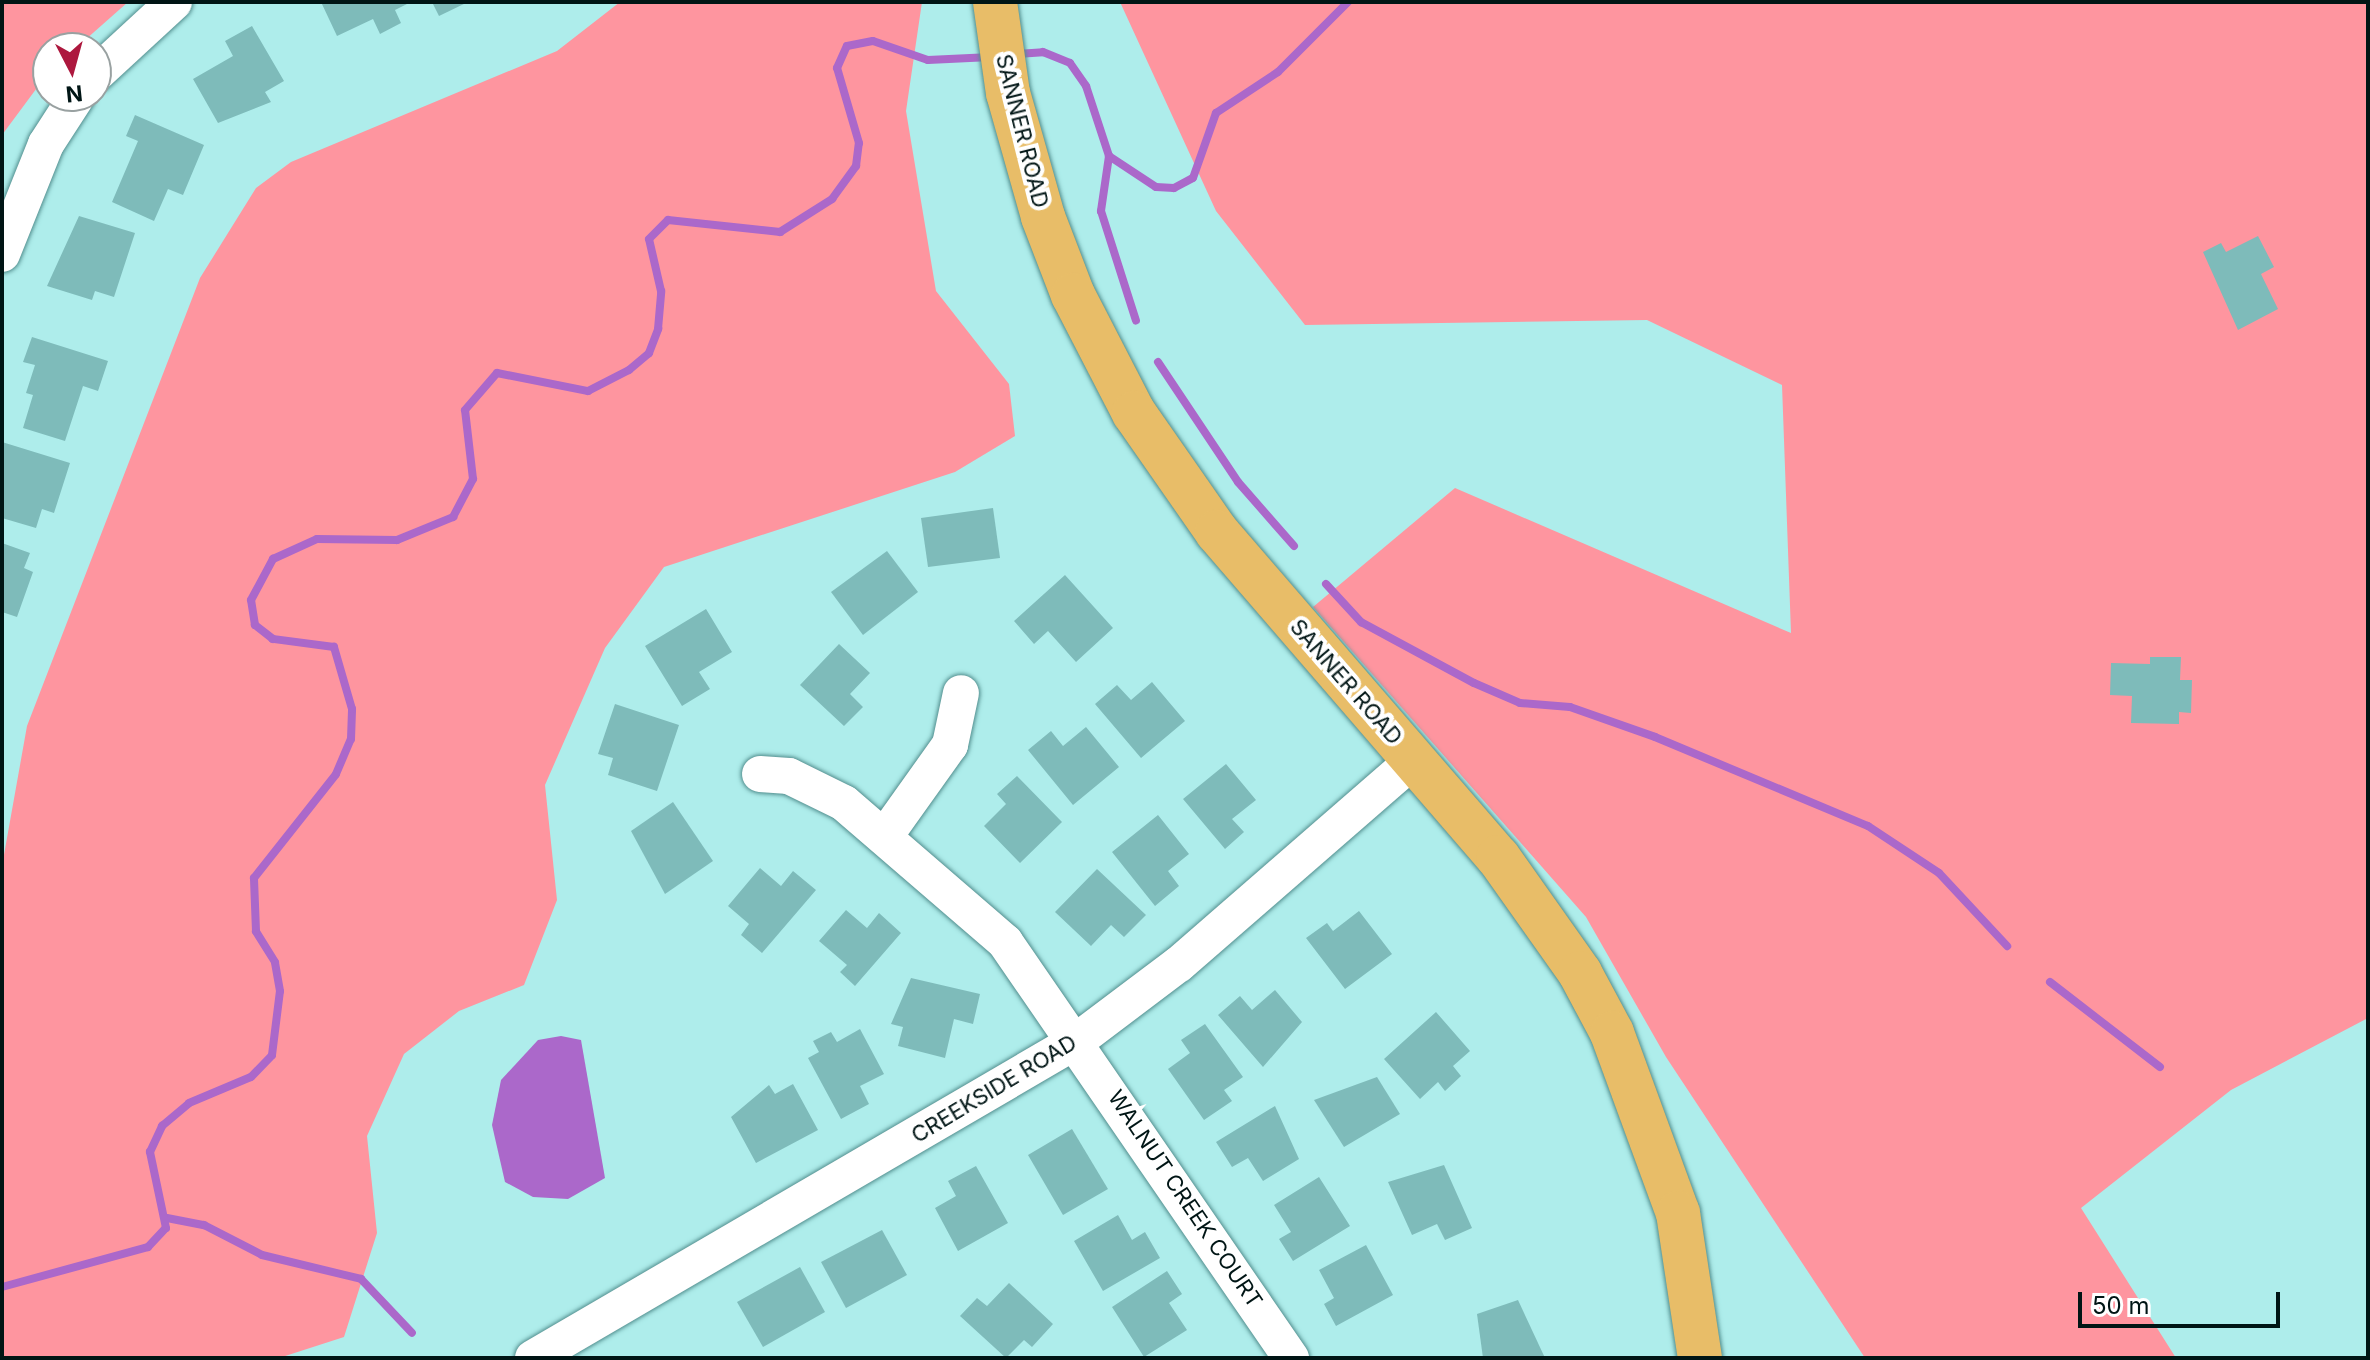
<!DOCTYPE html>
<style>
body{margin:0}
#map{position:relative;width:2370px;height:1360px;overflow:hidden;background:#aeedeb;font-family:Inter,sans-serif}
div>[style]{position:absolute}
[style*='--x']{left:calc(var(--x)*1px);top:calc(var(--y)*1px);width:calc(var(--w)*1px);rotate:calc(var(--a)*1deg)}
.green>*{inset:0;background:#fe959f}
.water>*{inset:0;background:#ab68ca}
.stream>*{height:8px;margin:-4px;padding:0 4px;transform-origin:4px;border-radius:4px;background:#ab68ca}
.building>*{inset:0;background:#7ebbba}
.roads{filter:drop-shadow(0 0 2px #528e8e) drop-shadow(0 0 2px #528e8e)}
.minor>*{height:36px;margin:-18px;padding:0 18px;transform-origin:18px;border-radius:18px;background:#fff}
.major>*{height:44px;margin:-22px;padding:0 22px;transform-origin:22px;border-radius:22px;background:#e8bd68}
span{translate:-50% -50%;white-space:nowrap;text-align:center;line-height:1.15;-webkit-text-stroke:8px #fff;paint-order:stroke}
.street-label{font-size:22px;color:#001515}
.frame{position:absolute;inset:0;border:4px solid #001515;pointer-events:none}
.north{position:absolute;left:32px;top:32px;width:80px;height:80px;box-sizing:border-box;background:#fff;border:2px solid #99a1a1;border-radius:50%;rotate:174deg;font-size:22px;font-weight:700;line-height:32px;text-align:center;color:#001515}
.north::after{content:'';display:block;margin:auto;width:28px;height:36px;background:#ad183e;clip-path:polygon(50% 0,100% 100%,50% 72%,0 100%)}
.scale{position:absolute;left:2078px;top:1292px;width:202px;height:36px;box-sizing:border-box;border:4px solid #001515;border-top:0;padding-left:10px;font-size:24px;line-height:28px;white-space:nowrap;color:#001515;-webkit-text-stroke:6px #fff;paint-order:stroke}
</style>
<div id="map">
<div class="green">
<i style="clip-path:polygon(2px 2px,128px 2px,76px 48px,48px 48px,48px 73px,2px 135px)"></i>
<i style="clip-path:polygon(620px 2px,922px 2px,906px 111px,936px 291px,1009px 384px,1015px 436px,955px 472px,664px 567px,605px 648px,545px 785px,557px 900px,524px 985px,459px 1011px,404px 1054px,367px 1136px,377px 1233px,344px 1337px,279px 1358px,2px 1358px,2px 866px,27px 726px,200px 278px,256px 188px,291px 162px,557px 51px)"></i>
<i style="clip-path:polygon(1120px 2px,2368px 2px,2368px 1018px,2231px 1090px,2081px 1208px,2176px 1358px,1865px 1358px,1666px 1057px,1586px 917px,1313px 607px,1455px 488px,1791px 633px,1782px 385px,1647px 320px,1305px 325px,1216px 211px)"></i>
</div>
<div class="water">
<i style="clip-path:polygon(561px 1036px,581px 1040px,605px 1178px,568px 1199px,533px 1197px,505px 1182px,492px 1125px,501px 1080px,538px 1040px)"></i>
</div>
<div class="stream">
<i style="--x:1017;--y:54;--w:26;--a:-4"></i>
<i style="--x:1043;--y:52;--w:29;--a:22"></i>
<i style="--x:1070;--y:63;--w:28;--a:55"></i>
<i style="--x:1086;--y:86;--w:74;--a:71.8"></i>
<i style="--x:1109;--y:156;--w:56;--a:33.4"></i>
<i style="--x:1156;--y:187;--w:18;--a:3"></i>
<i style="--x:1174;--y:188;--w:21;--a:-28"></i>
<i style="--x:1193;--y:178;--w:69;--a:-70.5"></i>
<i style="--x:1216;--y:113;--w:74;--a:-33.5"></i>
<i style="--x:1278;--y:72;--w:99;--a:-45"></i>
<i style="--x:1109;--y:156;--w:56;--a:98.3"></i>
<i style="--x:1101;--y:211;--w:115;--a:72.3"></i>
<i style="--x:1158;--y:362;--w:144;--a:56.3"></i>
<i style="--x:1238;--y:482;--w:85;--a:48.8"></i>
<i style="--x:1326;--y:584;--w:52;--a:47.4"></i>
<i style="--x:1361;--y:622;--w:128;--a:28.4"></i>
<i style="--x:1474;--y:683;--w:50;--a:23.5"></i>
<i style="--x:1520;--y:703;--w:50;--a:4.6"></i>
<i style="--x:1570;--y:707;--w:90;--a:19.4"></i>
<i style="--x:1655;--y:737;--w:231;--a:22.7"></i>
<i style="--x:1868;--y:826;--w:85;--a:33.5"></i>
<i style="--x:1939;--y:873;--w:100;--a:47"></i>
<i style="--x:2050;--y:982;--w:139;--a:37.7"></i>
<i style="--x:167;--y:1218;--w:38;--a:11"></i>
<i style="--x:204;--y:1225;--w:65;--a:27.3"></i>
<i style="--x:262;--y:1255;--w:102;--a:13.6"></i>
<i style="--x:361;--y:1279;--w:74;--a:46.6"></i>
<i style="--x:2;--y:1287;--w:151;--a:-15.3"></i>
<i style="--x:148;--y:1247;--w:26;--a:-47"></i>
<i style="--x:166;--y:1228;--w:78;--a:-101.9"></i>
<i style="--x:150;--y:1152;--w:29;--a:-65"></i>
<i style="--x:162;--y:1126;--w:35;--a:-40"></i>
<i style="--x:189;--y:1103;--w:67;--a:-22.8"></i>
<i style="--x:251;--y:1077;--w:30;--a:-46"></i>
<i style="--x:272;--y:1055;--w:64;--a:-82.9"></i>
<i style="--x:280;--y:991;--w:29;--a:-100"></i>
<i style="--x:275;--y:962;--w:36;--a:-122"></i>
<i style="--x:256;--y:931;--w:53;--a:-92.2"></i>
<i style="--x:254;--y:878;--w:132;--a:-51.7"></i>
<i style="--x:336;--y:774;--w:38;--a:-67"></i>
<i style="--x:351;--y:739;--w:30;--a:-88"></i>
<i style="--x:352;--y:709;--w:65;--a:-106.2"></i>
<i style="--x:334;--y:647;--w:62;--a:-172.5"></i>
<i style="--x:273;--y:639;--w:23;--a:-142"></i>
<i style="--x:255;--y:625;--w:25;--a:-99"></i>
<i style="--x:251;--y:600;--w:47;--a:-61.8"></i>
<i style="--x:273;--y:559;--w:48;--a:-24.4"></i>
<i style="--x:317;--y:539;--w:80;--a:0.7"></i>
<i style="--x:397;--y:540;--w:61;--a:-22.3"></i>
<i style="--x:453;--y:517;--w:43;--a:-62.2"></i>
<i style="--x:473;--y:479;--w:69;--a:-96.6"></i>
<i style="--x:465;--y:410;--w:49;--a:-49.1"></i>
<i style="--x:497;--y:373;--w:93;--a:11.2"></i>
<i style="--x:588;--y:391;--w:46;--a:-27.1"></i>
<i style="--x:629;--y:370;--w:26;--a:-40"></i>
<i style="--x:649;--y:353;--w:26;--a:-69"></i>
<i style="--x:658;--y:329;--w:38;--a:-85"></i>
<i style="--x:661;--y:291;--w:53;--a:-103"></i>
<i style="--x:649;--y:239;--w:27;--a:-45"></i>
<i style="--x:668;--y:220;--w:113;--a:6.1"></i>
<i style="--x:780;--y:232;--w:62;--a:-32.4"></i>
<i style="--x:832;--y:199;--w:41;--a:-54"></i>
<i style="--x:856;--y:166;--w:23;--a:-83"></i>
<i style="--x:859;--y:143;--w:78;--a:-106.3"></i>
<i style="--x:837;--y:68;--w:24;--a:-66"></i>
<i style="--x:847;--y:46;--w:26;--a:-11"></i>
<i style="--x:873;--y:41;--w:58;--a:19.1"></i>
<i style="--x:928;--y:60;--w:63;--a:-2.7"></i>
</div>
<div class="building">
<i style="clip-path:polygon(321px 2px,406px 2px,407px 4px,395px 10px,401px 23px,380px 34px,373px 19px,337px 36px)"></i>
<i style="clip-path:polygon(432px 2px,468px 2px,439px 16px)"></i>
<i style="clip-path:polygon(252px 26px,284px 81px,265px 92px,271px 102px,218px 123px,193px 79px,233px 56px,225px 41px)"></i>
<i style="clip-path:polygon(135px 115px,204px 145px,183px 195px,168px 189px,154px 221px,112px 202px,138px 141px,126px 136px)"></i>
<i style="clip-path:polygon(79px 216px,135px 233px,114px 297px,95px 291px,92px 300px,47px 286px)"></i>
<i style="clip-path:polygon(2258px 236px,2274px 267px,2261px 274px,2278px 309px,2238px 330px,2203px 252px,2221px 243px,2226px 252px)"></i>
<i style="clip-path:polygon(32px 337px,108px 361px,98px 391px,83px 386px,65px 441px,23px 428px,33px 395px,26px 393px,35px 365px,23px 362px)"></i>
<i style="clip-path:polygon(2px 442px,70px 463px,54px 513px,42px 509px,36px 528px,2px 518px)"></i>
<i style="clip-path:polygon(993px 508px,1000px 558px,928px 567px,921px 518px)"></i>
<i style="clip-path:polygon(2px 543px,30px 553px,24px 568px,33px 572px,17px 617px,2px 612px)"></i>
<i style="clip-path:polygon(887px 551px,918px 592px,863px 635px,831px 592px)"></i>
<i style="clip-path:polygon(1065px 575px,1113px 628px,1076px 662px,1048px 631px,1034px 644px,1014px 621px)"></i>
<i style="clip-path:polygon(706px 609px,732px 652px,699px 672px,710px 689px,682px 706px,645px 646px)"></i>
<i style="clip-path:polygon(839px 644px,870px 673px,850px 694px,863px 707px,844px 726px,800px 685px)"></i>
<i style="clip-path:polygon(2150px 657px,2181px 657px,2180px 680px,2192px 680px,2191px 713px,2179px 712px,2179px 724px,2131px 723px,2132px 696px,2110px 695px,2111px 663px,2150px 664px)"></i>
<i style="clip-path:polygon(1152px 682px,1185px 721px,1141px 758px,1095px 704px,1117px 685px,1131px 700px)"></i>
<i style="clip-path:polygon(615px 704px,679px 725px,657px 791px,608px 775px,613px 758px,598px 754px)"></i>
<i style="clip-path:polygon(1086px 727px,1119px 767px,1073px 805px,1028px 750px,1051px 731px,1063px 746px)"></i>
<i style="clip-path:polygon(1226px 764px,1256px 800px,1232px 819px,1244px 832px,1225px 849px,1183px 799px)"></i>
<i style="clip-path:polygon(1017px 776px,1062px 822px,1020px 863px,984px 826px,1006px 804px,997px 794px)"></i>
<i style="clip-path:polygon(673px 802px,713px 861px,665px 894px,631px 831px)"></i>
<i style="clip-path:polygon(1158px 815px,1189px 854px,1168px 871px,1179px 886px,1155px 906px,1112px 852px)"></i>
<i style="clip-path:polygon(760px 868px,781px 886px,793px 871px,816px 890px,762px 953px,741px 935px,749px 924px,728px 906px)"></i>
<i style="clip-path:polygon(1097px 869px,1146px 915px,1124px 937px,1111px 925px,1091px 946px,1055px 912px)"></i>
<i style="clip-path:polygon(846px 910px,867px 928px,879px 913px,901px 933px,855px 986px,840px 972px,847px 965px,819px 941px)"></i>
<i style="clip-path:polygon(1359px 911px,1392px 954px,1345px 989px,1306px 938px,1327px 923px,1333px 931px)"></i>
<i style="clip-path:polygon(911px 978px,980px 994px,973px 1024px,954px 1019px,945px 1058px,898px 1046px,903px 1027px,891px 1024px)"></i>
<i style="clip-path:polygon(1275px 990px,1302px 1022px,1263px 1067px,1218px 1015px,1240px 996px,1252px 1010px)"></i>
<i style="clip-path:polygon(1436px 1012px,1470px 1051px,1453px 1066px,1461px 1076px,1445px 1091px,1438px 1082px,1420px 1099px,1384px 1059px)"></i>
<i style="clip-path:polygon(1205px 1024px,1243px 1077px,1224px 1090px,1232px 1101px,1204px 1120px,1168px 1069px,1190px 1053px,1181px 1040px)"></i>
<i style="clip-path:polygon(860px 1029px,884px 1074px,860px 1086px,869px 1104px,841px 1119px,808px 1058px,819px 1052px,813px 1041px,831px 1032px,837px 1042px)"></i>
<i style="clip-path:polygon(1377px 1077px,1400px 1114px,1344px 1147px,1314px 1100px)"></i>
<i style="clip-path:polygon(793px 1084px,818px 1130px,756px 1163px,731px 1117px,769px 1085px,775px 1094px)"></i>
<i style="clip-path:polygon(1275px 1106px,1299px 1159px,1263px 1181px,1248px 1158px,1232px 1167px,1216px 1142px)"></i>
<i style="clip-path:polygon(1072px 1129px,1108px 1189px,1063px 1215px,1028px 1155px)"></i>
<i style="clip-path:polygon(1444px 1165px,1472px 1228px,1445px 1240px,1437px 1224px,1412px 1235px,1388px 1182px)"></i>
<i style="clip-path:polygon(976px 1166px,1008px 1223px,958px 1251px,935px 1208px,956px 1196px,948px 1181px)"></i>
<i style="clip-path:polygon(1319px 1177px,1350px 1226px,1293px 1261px,1279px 1239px,1291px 1232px,1274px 1205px)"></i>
<i style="clip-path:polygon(1118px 1215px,1132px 1240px,1145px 1232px,1160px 1258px,1103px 1291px,1074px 1241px)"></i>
<i style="clip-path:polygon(882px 1230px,907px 1275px,846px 1308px,821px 1262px)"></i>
<i style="clip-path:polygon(1366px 1245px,1393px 1295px,1336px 1326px,1324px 1304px,1334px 1298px,1319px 1270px)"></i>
<i style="clip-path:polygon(800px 1267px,825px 1312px,763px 1347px,737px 1302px)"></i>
<i style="clip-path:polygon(1167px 1271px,1182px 1294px,1169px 1303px,1187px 1330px,1144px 1357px,1112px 1307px)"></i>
<i style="clip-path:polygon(1009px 1283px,1053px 1324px,1032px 1347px,1024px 1340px,1006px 1358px,960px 1316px,977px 1298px,987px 1306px)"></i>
<i style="clip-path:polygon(1518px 1300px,1545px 1358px,1483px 1358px,1477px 1314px)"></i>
</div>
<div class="roads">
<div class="minor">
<i style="--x:96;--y:74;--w:106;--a:-42.7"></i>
<i style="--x:2;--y:254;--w:118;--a:-68.2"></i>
<i style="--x:46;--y:144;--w:57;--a:-57.1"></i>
<i style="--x:760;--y:774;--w:29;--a:4"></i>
<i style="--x:789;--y:776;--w:61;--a:26.1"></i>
<i style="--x:844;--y:803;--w:213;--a:40.8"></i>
<i style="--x:1005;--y:942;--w:505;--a:55.49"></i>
<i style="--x:885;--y:836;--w:112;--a:-54.5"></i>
<i style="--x:950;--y:745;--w:53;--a:-78.1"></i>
<i style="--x:533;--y:1358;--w:631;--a:-30.26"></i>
<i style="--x:1078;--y:1040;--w:126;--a:-37"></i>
<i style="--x:1179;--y:964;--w:311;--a:-41"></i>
</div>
<div class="major">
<i style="--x:995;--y:2;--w:92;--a:81.9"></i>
<i style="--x:1008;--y:93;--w:129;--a:74.2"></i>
<i style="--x:1043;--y:217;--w:84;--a:69"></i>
<i style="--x:1073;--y:295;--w:133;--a:62.7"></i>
<i style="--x:1134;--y:413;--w:145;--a:55.1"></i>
<i style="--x:1217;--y:532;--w:430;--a:49.2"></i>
<i style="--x:1498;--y:857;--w:142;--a:54.7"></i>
<i style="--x:1580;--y:973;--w:68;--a:61.9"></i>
<i style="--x:1612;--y:1033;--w:192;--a:69.9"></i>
<i style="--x:1678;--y:1213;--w:147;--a:81.4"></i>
</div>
</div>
<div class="street-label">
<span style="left:1022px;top:131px;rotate:76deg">SANNER ROAD</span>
<span style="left:1346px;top:682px;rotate:49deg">SANNER ROAD</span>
<span style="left:994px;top:1089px;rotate:-31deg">CREEKSIDE ROAD</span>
<span style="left:1185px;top:1199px;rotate:56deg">WALNUT CREEK COURT</span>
</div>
<div class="frame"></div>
<div class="north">N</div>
<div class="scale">50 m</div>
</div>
